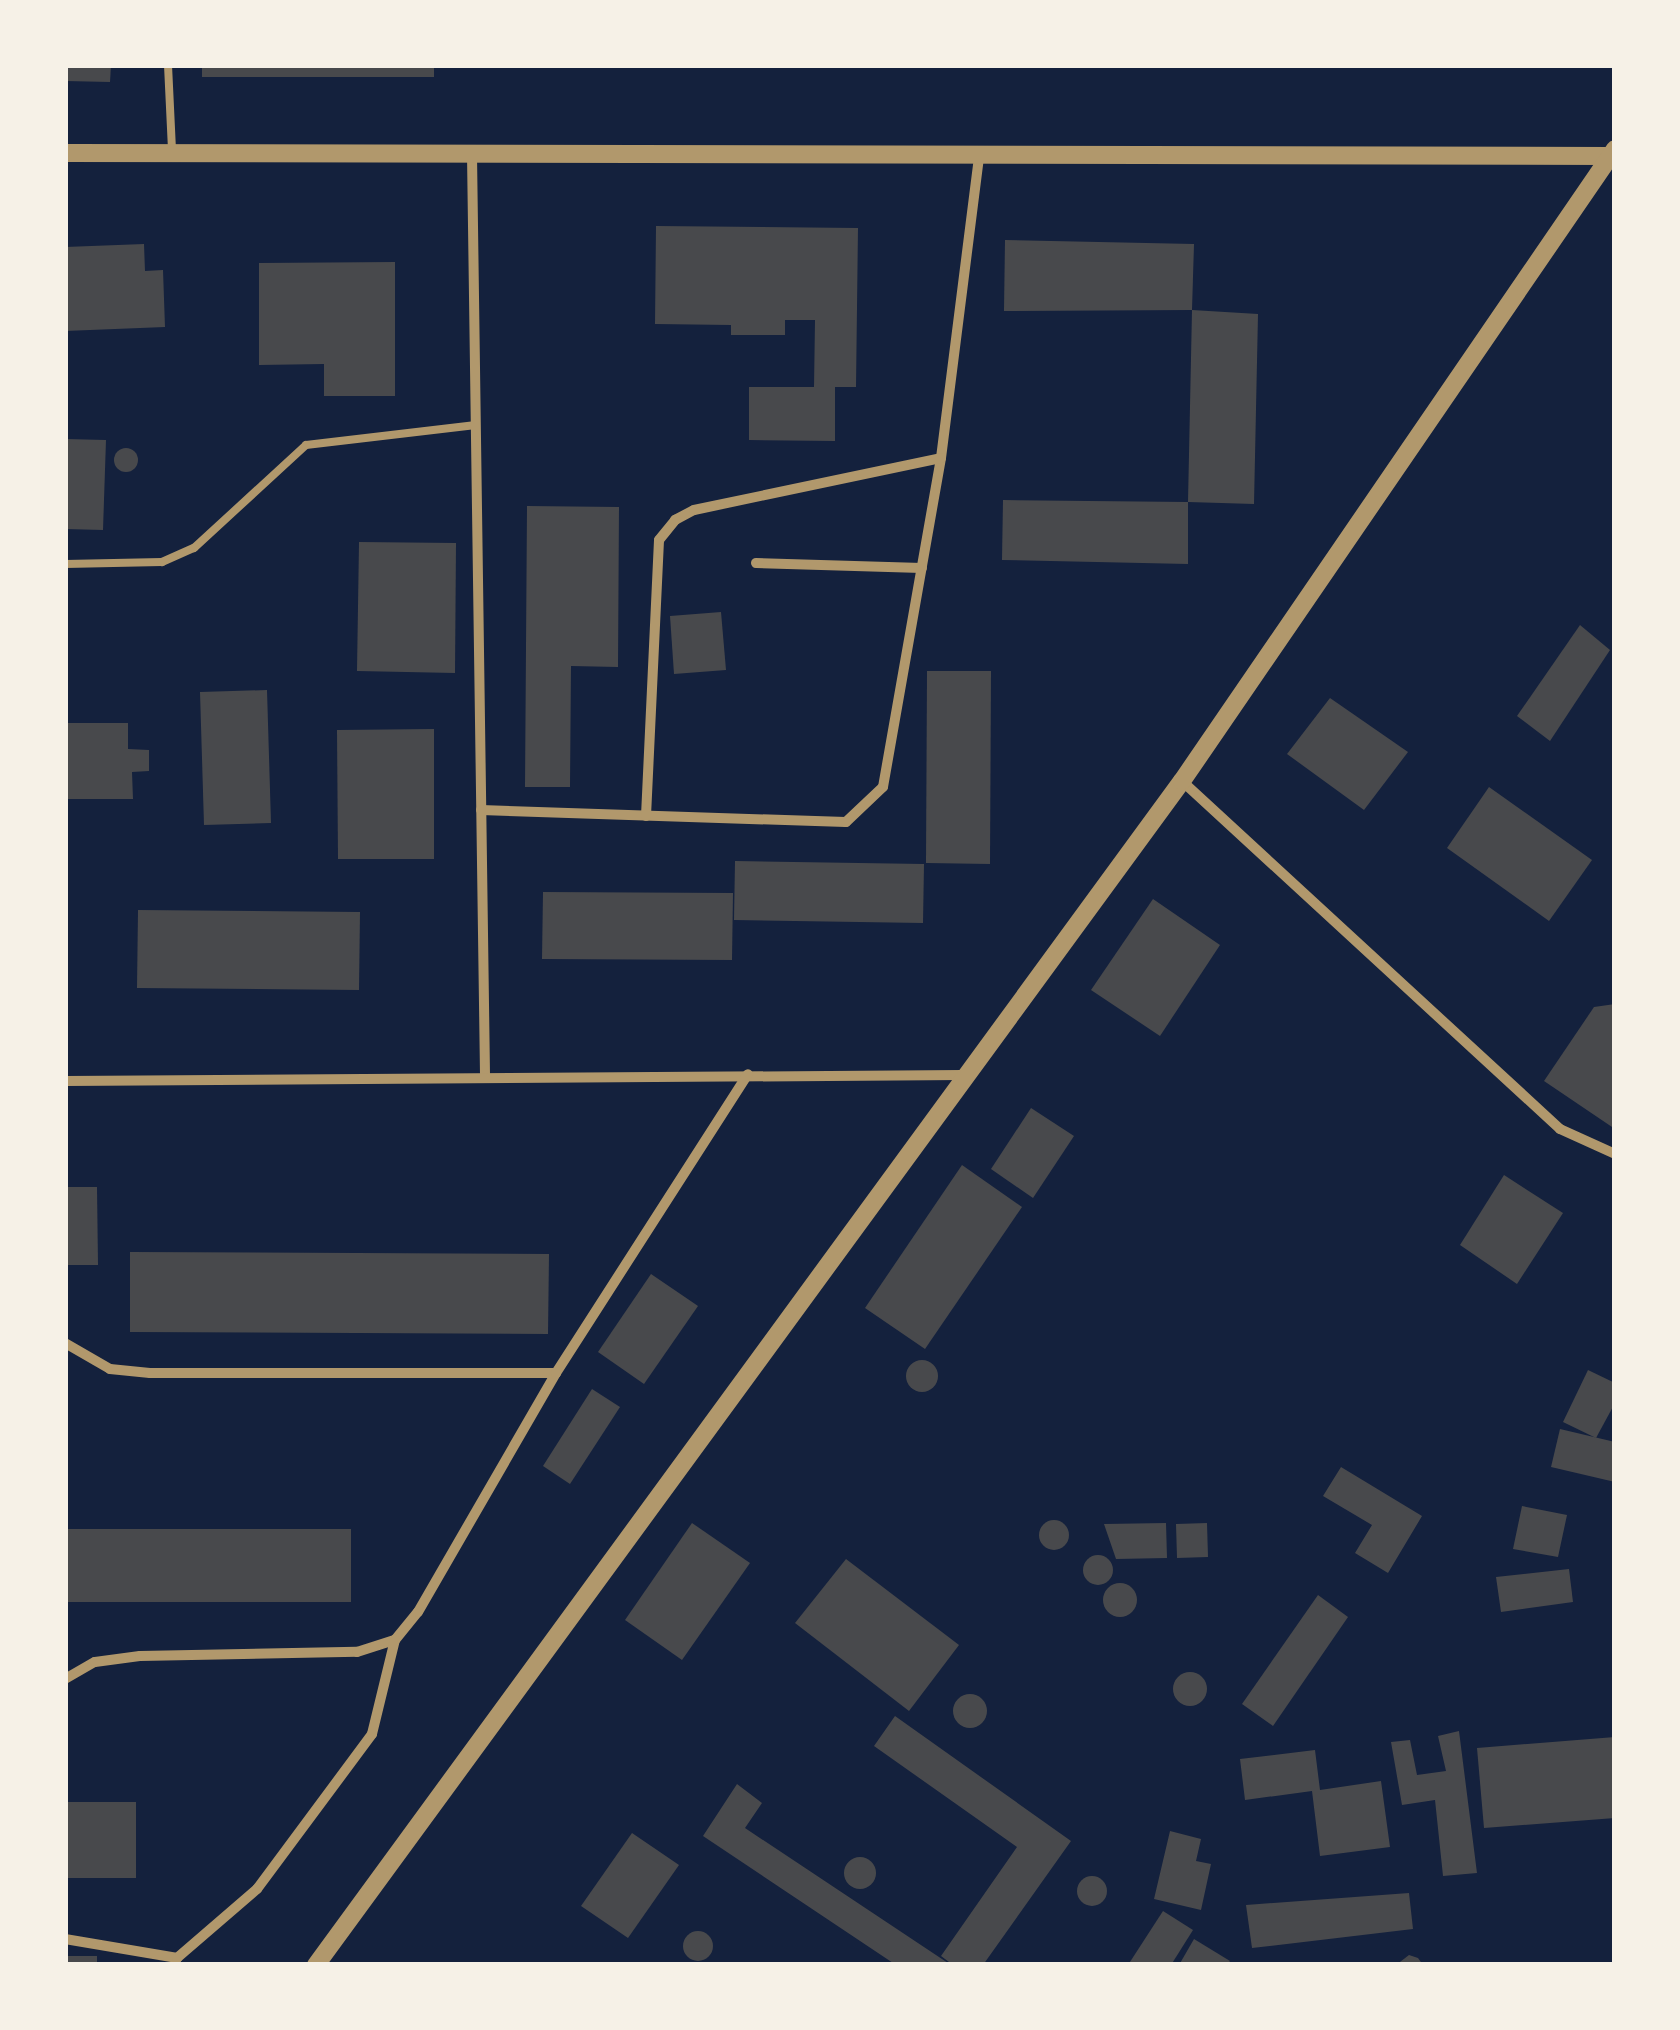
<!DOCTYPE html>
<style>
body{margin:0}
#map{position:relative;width:1680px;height:2030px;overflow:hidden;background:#14213d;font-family:"Fira Sans",sans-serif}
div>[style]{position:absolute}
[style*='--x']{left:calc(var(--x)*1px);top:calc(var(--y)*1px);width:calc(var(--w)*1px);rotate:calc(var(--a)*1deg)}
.building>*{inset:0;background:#48494c}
.round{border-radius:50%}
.service>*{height:8px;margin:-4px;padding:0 4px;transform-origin:4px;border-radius:4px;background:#b1986c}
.minor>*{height:10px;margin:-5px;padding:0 5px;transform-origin:5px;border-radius:5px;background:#b1986c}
.tertiary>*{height:18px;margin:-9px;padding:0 9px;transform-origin:9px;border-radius:9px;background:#b1986c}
span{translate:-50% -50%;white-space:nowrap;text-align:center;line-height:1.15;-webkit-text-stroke:10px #f6f1e7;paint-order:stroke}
.frame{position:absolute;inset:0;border:68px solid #f6f1e7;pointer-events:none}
</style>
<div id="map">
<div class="building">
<i style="clip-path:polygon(65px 65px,111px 65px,110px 82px,65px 81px)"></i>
<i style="clip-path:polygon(202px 65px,434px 65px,434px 77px,202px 77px)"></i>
<i style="clip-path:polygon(656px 226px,858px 228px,856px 387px,835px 387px,835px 441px,749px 440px,749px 387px,814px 387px,815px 320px,785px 320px,785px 335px,731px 335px,731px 325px,655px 324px)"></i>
<i style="clip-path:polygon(1005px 240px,1194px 244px,1192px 310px,1004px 311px)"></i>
<i style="clip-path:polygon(144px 244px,145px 271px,163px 270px,165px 327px,65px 331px,65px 247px)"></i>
<i style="clip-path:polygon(395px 262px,395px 396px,324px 396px,324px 364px,259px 365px,259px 263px)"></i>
<i style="clip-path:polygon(1192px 310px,1258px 314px,1254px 504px,1188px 502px)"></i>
<i style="clip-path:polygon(65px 439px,106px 440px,103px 530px,65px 529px)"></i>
<i class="round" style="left:114px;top:448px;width:24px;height:24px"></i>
<i style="clip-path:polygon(1003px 500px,1188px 502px,1188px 564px,1002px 560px)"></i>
<i style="clip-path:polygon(527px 506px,619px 507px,618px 667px,571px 666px,570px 787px,525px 787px)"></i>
<i style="clip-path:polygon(359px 542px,456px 543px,455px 673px,357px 671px)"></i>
<i style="clip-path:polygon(721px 612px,726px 670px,674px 674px,670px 616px)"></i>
<i style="clip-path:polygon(1580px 625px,1610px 650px,1550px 741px,1517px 716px)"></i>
<i style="clip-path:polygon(927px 671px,991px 671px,990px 864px,926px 863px)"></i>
<i style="clip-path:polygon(267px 690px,271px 823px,204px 825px,200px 692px)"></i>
<i style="clip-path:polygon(1330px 698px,1408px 752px,1364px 810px,1287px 754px)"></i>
<i style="clip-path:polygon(65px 723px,128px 723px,128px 749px,149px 750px,149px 771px,132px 772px,133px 799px,65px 799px)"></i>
<i style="clip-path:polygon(434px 729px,434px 859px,338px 859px,337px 730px)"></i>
<i style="clip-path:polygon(1489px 787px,1592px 860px,1549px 921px,1447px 848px)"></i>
<i style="clip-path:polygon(735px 861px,924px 864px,923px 923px,734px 920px)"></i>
<i style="clip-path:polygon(543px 892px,733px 893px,732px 960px,542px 959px)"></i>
<i style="clip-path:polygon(1153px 899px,1220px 945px,1160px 1036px,1091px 990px)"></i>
<i style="clip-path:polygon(138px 910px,360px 912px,359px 990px,137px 988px)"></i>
<i style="clip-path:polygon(1615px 1004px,1615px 1129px,1544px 1081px,1594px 1007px)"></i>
<i style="clip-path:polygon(1031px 1108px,1074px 1136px,1033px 1198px,991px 1169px)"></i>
<i style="clip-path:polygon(962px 1165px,1022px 1207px,925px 1349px,865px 1308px)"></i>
<i style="clip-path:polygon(1504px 1175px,1563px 1213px,1517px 1284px,1460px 1245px)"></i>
<i style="clip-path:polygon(65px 1187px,97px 1187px,98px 1265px,65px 1265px)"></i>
<i style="clip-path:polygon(130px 1252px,549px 1254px,548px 1334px,130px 1332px)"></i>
<i style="clip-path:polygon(651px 1274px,698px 1306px,644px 1384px,598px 1352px)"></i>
<i class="round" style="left:906px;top:1360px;width:32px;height:32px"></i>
<i style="clip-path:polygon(1588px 1370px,1615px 1383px,1615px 1403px,1596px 1438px,1563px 1422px)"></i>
<i style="clip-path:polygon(592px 1389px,620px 1407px,570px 1484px,543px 1466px)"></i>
<i style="clip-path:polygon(1560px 1429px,1615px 1442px,1615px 1482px,1551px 1467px)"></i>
<i style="clip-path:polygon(1341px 1467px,1422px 1516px,1388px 1573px,1355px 1553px,1372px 1525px,1323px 1496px)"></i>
<i style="clip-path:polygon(1522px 1506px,1567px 1515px,1558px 1557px,1513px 1549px)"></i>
<i class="round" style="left:1039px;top:1520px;width:30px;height:30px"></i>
<i style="clip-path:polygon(692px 1523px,750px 1563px,682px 1660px,625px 1620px)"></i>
<i style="clip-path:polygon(1166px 1523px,1167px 1558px,1116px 1559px,1104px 1524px)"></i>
<i style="clip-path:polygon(1207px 1523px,1208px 1557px,1177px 1558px,1176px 1524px)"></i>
<i style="clip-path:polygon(65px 1529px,351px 1529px,351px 1602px,65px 1602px)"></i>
<i class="round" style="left:1083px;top:1555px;width:30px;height:30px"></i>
<i style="clip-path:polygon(846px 1559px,959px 1645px,909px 1711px,795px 1623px)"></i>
<i style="clip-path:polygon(1569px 1569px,1573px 1602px,1501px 1612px,1496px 1577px)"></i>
<i class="round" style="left:1103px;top:1583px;width:34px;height:34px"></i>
<i style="clip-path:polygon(1318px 1595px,1348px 1617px,1273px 1726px,1242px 1704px)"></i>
<i class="round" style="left:1173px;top:1672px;width:34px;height:34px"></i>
<i class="round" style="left:953px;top:1694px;width:34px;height:34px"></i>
<i style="clip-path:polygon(895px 1716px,1071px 1841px,983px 1965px,953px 1965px,941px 1956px,1017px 1847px,874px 1746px)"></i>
<i style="clip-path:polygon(1459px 1731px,1477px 1873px,1443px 1876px,1435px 1800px,1402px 1805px,1391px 1742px,1410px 1740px,1417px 1775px,1446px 1771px,1438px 1736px)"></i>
<i style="clip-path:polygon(1615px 1737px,1615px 1818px,1484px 1828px,1477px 1748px)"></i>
<i style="clip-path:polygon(1315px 1750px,1320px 1790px,1381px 1781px,1390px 1847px,1320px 1856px,1312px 1791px,1245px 1800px,1240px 1759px)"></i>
<i style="clip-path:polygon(737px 1784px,762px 1803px,745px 1828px,951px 1965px,896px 1965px,703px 1836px)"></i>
<i style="clip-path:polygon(65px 1802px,136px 1802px,136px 1878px,65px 1878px)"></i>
<i style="clip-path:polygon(1170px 1831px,1201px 1839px,1196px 1861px,1211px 1864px,1201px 1910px,1154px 1899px)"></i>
<i style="clip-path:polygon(632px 1833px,679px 1865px,628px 1938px,581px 1906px)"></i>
<i class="round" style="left:844px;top:1857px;width:32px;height:32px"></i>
<i class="round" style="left:1077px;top:1876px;width:30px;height:30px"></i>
<i style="clip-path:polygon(1409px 1893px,1413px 1929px,1252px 1948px,1246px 1905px)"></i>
<i style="clip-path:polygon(1163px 1911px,1193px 1930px,1171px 1965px,1128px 1965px)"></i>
<i class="round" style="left:683px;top:1931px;width:30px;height:30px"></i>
<i style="clip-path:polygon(1194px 1939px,1230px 1961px,1227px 1965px,1179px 1965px)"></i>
<i style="clip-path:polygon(1409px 1955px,1418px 1958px,1423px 1965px,1396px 1965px)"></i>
<i style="clip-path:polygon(65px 1956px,97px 1956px,97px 1965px,65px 1965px)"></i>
</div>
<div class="service">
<i style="--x:168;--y:65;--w:85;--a:87.3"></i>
<i style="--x:65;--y:564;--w:97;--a:-1.2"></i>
<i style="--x:162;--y:562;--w:35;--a:-24"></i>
<i style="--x:194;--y:548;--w:152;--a:-42.6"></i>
<i style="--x:306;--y:445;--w:171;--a:-6.7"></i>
</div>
<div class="minor">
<i style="--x:472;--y:155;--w:919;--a:89.19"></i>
<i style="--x:756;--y:563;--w:166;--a:1.7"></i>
<i style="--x:1182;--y:781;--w:514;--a:42.63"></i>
<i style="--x:1560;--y:1129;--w:60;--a:24.4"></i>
<i style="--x:481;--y:810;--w:365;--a:1.9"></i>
<i style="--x:846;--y:822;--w:51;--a:-43.4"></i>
<i style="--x:883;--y:787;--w:334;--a:-80"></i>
<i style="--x:941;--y:458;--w:302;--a:-82.8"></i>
<i style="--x:646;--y:816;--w:276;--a:-87.3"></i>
<i style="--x:659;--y:540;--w:26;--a:-51"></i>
<i style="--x:675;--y:520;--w:21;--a:-28"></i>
<i style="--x:694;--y:510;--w:252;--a:-11.9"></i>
<i style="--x:65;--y:1081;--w:898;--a:-0.38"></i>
<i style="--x:65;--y:1343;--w:52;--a:30"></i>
<i style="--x:110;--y:1369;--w:40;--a:5.7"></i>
<i style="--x:150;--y:1373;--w:406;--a:0"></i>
<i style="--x:65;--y:1679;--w:34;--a:-30"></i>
<i style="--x:95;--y:1662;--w:45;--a:-7.6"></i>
<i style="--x:140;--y:1656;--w:217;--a:-1.1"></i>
<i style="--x:357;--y:1652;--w:40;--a:-18"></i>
<i style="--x:395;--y:1640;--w:36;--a:-51"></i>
<i style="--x:418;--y:1612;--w:276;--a:-60"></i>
<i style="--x:556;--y:1373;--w:355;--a:-57.3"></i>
<i style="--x:65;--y:1939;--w:114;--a:9.6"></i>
<i style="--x:177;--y:1958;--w:106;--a:-40.8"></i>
<i style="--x:257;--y:1889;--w:193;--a:-53.4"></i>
<i style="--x:372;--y:1734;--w:97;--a:-76.3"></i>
</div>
<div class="tertiary">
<i style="--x:65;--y:153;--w:1545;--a:0.11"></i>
<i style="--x:316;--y:1965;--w:1467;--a:-53.82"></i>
<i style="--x:1182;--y:781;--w:766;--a:-55.58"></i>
</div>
<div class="frame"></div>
</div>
